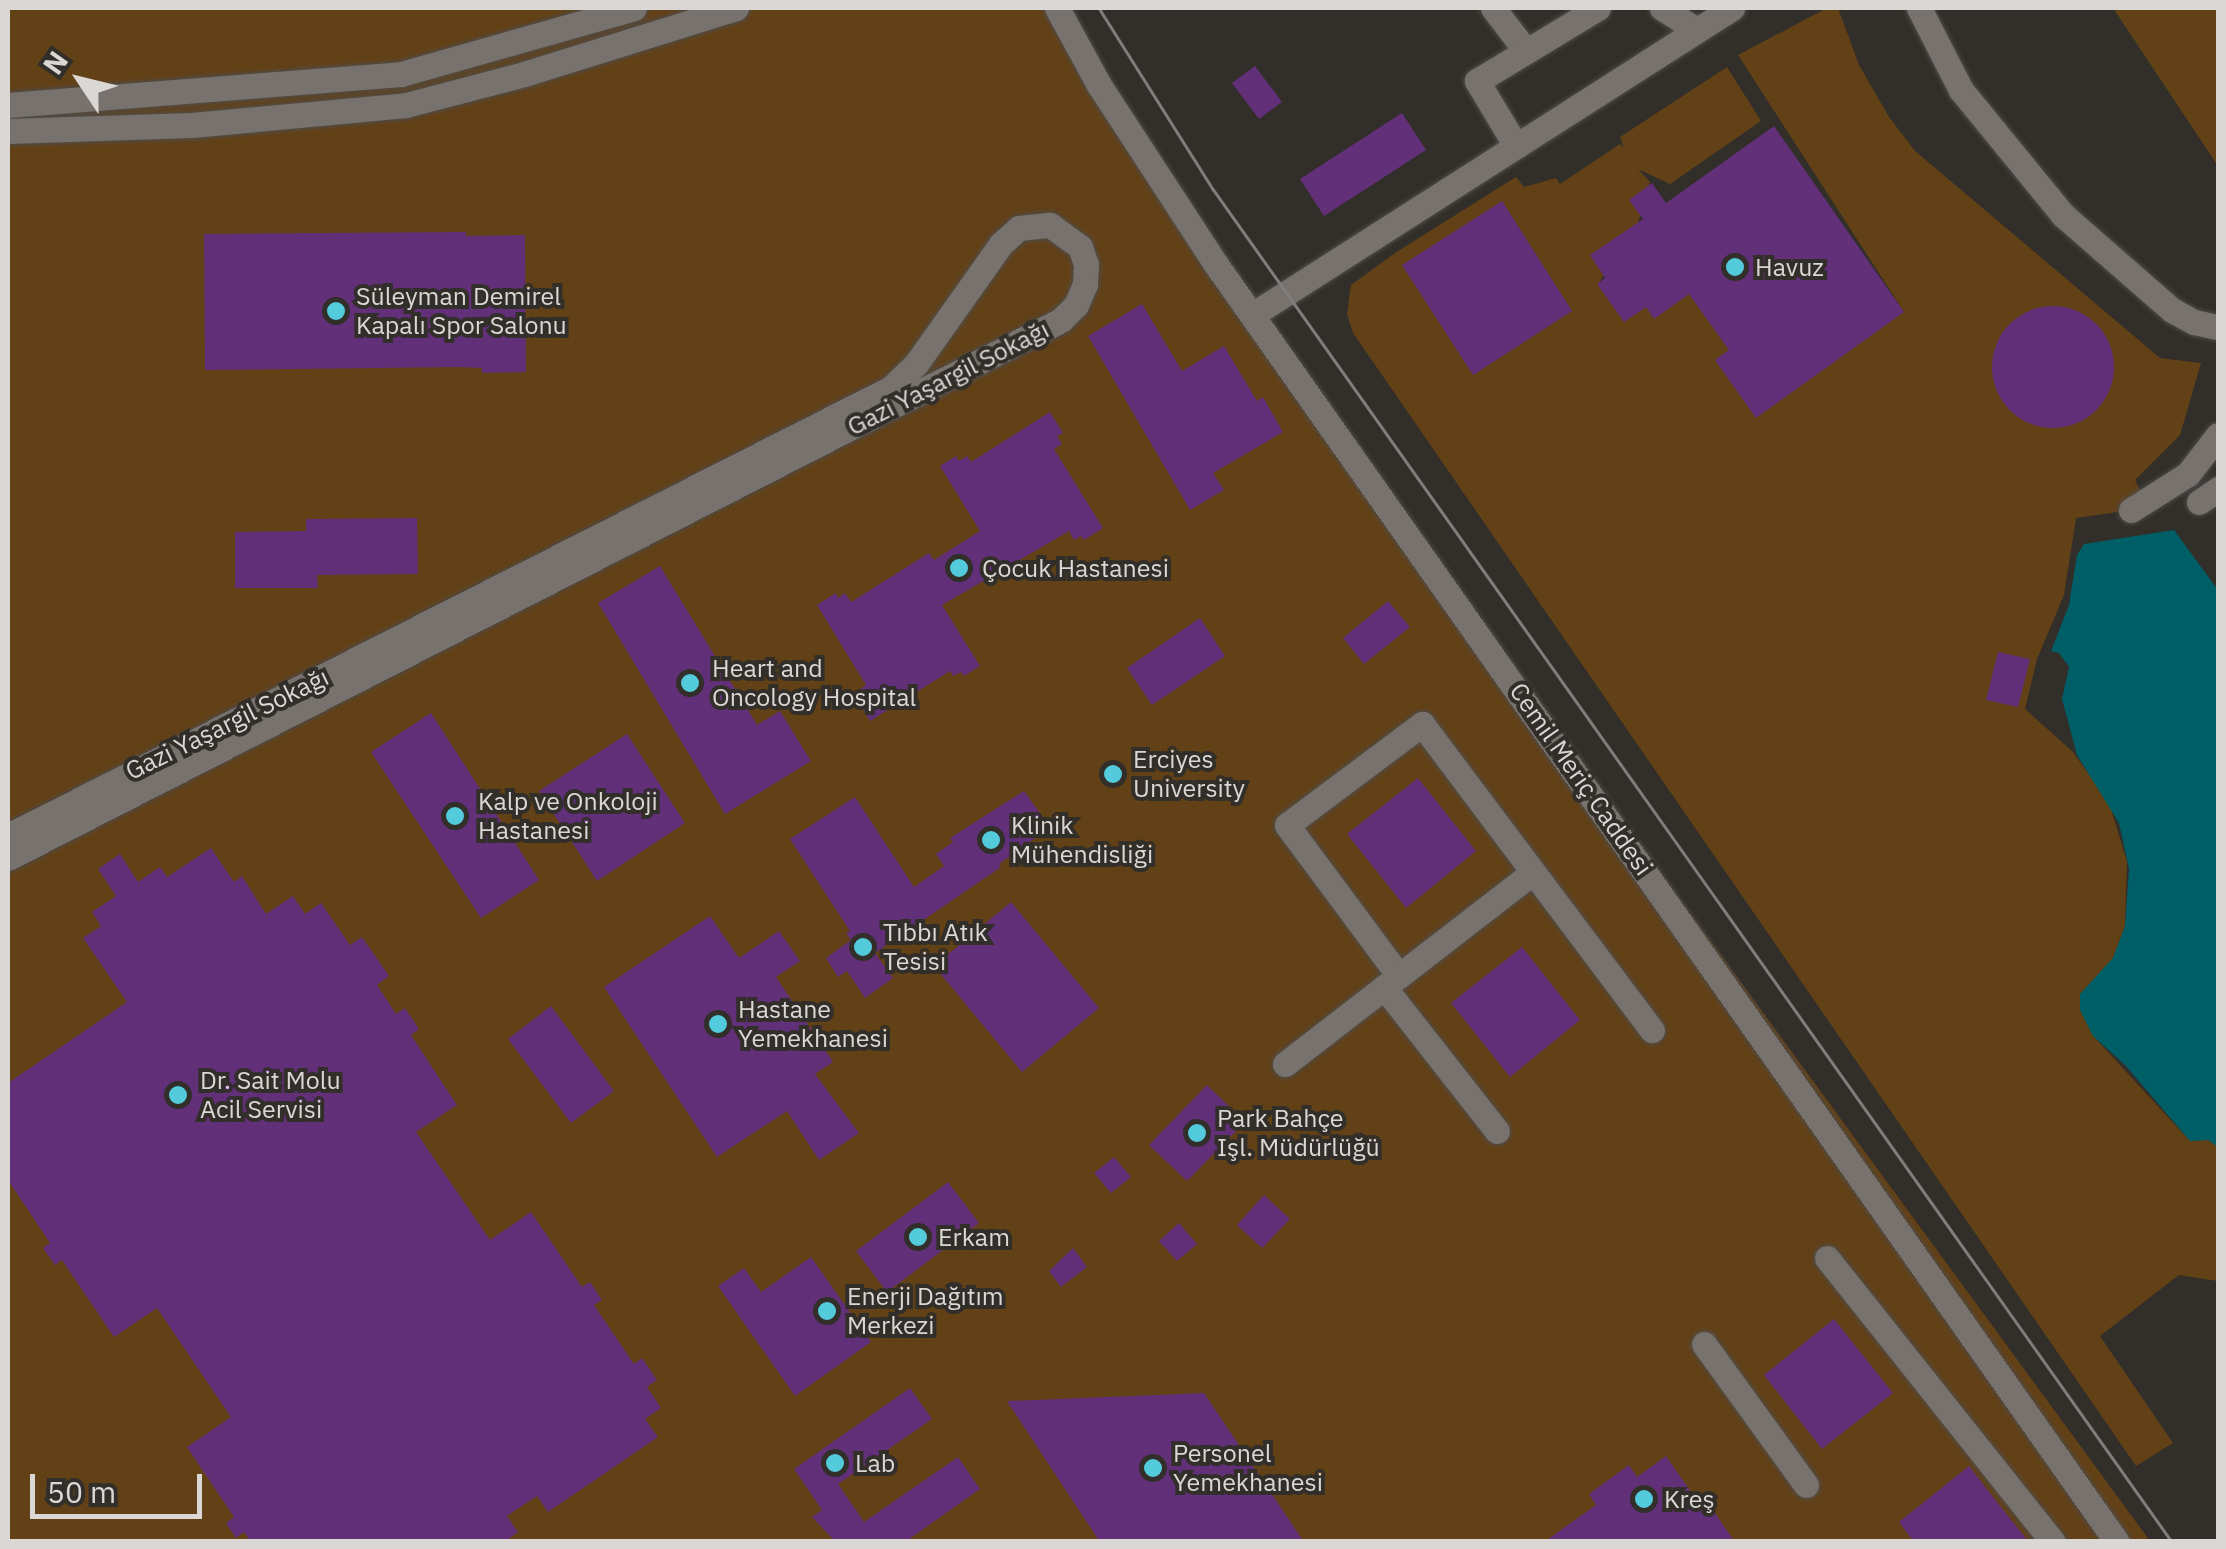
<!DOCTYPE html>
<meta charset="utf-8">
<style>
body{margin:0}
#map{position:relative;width:2226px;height:1549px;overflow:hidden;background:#322e29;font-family:"IBM Plex Sans",sans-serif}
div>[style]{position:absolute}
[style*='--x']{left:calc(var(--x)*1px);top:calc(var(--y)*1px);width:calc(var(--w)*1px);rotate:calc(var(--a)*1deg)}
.green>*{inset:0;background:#634117}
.water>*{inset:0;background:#005f66}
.building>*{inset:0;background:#623079}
.round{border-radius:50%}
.roads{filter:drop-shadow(0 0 2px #4f4c49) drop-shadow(0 0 2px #4f4c49)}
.minor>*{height:25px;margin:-12.5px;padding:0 12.5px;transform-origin:12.5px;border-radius:12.5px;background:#77726e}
.tertiary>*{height:25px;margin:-12.5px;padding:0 12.5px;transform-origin:12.5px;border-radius:12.5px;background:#77726e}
.tram>*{height:2.5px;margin:-1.25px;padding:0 1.25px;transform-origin:1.25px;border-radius:1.25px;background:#817d7a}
.dots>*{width:28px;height:28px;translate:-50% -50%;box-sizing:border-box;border:5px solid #322e29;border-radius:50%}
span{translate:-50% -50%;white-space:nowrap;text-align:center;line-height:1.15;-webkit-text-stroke:8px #322e29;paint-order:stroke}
.poi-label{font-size:25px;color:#dad7d5}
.left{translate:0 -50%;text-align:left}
.street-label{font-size:25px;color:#dad7d5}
.frame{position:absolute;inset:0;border:10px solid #dad7d5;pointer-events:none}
.north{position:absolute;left:30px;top:30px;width:100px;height:100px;-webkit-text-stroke:8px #322e29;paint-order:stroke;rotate:305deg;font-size:28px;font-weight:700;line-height:40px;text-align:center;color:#dad7d5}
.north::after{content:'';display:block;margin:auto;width:35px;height:45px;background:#dad7d5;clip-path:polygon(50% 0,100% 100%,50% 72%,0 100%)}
.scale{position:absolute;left:30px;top:1474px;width:172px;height:45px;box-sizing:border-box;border:5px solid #dad7d5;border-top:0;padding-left:12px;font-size:30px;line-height:35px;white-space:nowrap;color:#dad7d5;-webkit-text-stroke:8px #322e29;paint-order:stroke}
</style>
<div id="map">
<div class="green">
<i style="clip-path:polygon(8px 8px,1054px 8px,1198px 241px,2150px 1541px,8px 1541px)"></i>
<i style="clip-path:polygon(evenodd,1827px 8px,1838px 8px,1859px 65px,1889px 117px,1915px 151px,2160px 358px,2201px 363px,2180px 435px,2135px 480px,2146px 502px,2131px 510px,2076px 518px,2064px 595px,2037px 659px,2025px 709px,2073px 752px,2109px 803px,2127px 861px,2125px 926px,2113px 958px,2080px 995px,2096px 1039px,2190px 1141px,2208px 1140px,2218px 1147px,2218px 1281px,2179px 1275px,2100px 1336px,2173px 1443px,2136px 1466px,1353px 333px,1347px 314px,1351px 285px,1395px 253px,1516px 177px,1524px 187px,1556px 178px,1560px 184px,1620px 144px,1624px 148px,1620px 137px,1727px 67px,1761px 121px,1670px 184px,1638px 169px,1650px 182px,1637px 226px,1598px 284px,1646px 307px,1653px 318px,1689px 294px,1729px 350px,1715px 360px,1756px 417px,1904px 312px,1738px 55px,1827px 8px,1502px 201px,1572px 311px,1473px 375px,1502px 201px)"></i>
<i style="clip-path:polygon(2113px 8px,2218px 8px,2218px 166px)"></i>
</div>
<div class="water">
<i style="clip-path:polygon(2174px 530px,2218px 590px,2218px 1147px,2208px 1140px,2190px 1141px,2125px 1065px,2093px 1036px,2080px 1010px,2080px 994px,2113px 958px,2125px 926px,2129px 869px,2119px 823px,2077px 755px,2062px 699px,2069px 667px,2059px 653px,2051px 651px,2069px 605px,2077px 555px,2084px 544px)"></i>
</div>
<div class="building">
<i style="clip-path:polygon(1255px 66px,1282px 102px,1259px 119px,1232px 83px)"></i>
<i style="clip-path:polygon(1402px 113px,1426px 150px,1324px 216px,1300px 179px)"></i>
<i style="clip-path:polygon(1774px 126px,1904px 312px,1756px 418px,1715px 360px,1729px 350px,1689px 294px,1654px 319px,1646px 307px,1624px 322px,1597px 284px,1605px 278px,1590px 255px,1643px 219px,1629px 200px,1652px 183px,1666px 203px)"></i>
<i style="clip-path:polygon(1502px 201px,1572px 311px,1473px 375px,1402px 265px)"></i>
<i style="clip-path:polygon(466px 232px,466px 236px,525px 235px,526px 372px,482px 373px,482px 368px,458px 367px,205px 370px,204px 234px)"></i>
<i style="clip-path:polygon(1142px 304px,1182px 371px,1224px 346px,1257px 401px,1263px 397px,1283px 432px,1213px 473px,1224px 490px,1190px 510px,1088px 336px)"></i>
<i class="round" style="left:1992px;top:306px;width:122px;height:122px"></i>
<i style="clip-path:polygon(1050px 412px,1063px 433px,1057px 436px,1062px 444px,1054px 449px,1103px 528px,1084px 540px,1081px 536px,1074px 540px,1069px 531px,942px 605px,980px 666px,964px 676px,961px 672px,953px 676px,950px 671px,870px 721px,858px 701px,863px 697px,859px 690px,866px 685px,817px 605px,836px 593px,838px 598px,845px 593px,851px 602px,929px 553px,934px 560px,980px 531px,940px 466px,956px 456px,959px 461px,967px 456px,971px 462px)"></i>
<i style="clip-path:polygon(417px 518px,418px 574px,317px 575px,318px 588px,235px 588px,235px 532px,306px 531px,306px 519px)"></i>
<i style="clip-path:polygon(660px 566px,757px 725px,780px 711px,811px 761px,725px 814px,598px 603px)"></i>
<i style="clip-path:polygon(1388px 601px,1410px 627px,1364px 664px,1343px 638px)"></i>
<i style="clip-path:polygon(1200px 618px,1225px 656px,1152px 705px,1127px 668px)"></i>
<i style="clip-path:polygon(1998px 652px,2030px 659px,2018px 707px,1986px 700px)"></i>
<i style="clip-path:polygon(431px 713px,539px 880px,481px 918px,371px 752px)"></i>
<i style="clip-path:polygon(627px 734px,685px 823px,597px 881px,539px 791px)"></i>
<i style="clip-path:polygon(1418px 778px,1476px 851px,1406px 908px,1347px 834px)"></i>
<i style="clip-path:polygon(1024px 791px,1050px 827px,999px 864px,1001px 867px,875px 953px,893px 978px,865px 998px,847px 971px,838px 977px,826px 958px,851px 940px,846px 933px,850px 931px,790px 839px,855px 797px,914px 887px,944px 866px,936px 854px,953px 842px,950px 838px)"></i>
<i style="clip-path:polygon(211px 848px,234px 882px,242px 876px,266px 914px,293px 896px,305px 914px,321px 903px,350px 945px,362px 937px,389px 976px,377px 985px,396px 1014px,405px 1008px,419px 1029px,411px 1035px,457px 1105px,416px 1132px,490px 1240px,531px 1212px,582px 1287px,590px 1282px,602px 1300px,594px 1305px,634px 1364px,642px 1358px,657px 1380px,647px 1387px,661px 1408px,645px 1419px,658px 1437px,548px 1512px,537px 1496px,507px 1516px,518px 1532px,504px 1542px,251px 1542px,244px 1532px,236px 1538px,226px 1523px,234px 1517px,187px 1447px,231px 1417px,157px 1308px,114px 1337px,62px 1260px,55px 1265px,43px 1248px,50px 1243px,8px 1180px,8px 1083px,127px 1002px,83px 938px,101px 926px,92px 912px,116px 896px,98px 869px,120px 854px,138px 882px,160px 867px,167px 877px)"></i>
<i style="clip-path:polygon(1011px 902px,1099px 1008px,1022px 1072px,934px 966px)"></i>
<i style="clip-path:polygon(710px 916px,739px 958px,779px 931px,800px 961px,776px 977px,833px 1062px,815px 1074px,859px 1133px,819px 1160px,787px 1111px,717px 1157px,604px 987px)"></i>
<i style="clip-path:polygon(1522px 947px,1580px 1020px,1510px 1077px,1451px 1003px)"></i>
<i style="clip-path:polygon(551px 1006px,614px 1091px,571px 1123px,508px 1039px)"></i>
<i style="clip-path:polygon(1207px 1085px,1245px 1122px,1187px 1181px,1149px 1145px)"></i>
<i style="clip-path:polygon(1114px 1157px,1131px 1177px,1111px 1193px,1094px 1173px)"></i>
<i style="clip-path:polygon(948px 1182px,979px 1223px,887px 1292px,856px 1251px)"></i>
<i style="clip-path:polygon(1264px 1195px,1290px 1219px,1262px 1248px,1237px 1225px)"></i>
<i style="clip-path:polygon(1179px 1223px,1197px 1244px,1177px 1261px,1159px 1241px)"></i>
<i style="clip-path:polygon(1073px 1248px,1087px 1267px,1061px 1287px,1049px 1271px)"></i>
<i style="clip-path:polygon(811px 1257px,871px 1342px,795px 1396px,718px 1286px,744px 1268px,761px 1292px)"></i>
<i style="clip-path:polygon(1834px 1319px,1893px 1393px,1822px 1449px,1764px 1375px)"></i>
<i style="clip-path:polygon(910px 1388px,932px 1419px,838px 1484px,864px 1522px,958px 1457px,980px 1489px,905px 1542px,836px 1542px,812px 1517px,822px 1510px,794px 1469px)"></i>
<i style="clip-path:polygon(1204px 1393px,1304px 1542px,1100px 1542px,1007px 1401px)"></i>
<i style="clip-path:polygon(1666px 1456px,1702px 1508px,1708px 1503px,1735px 1542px,1544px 1542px,1596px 1505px,1589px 1494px,1629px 1465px,1637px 1477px)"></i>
<i style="clip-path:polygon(1969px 1466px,2004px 1511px,2029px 1542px,1914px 1542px,1899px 1522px)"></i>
</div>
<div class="roads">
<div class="minor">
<i style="--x:1493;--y:8;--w:54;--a:52.5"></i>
<i style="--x:1662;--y:8;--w:41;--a:32.2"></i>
<i style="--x:1919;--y:8;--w:92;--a:62.9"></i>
<i style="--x:1961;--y:90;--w:161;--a:50.8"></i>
<i style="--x:2063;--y:215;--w:145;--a:41.1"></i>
<i style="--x:2172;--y:310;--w:25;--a:29"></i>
<i style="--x:2194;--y:322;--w:25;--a:12"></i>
<i style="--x:1516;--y:146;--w:76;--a:-121"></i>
<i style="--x:1477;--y:81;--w:141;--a:-31.1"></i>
<i style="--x:1252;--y:315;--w:570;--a:-32.6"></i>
<i style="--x:2199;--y:502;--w:23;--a:-34"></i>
<i style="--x:2131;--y:510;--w:67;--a:-32.3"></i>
<i style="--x:2188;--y:474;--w:49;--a:-52.4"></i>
<i style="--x:1399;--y:976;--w:188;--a:-126.6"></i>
<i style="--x:1287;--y:825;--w:169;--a:-36.8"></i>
<i style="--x:1422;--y:724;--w:383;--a:53.1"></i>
<i style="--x:1384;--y:987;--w:183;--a:51.9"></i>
<i style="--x:1285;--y:1064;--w:312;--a:-37.7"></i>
<i style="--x:1827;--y:1258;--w:363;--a:51.5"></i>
<i style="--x:1704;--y:1344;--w:174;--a:54.1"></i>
</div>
<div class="tertiary">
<i style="--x:1057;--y:8;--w:88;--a:61.4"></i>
<i style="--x:1099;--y:85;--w:212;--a:56.9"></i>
<i style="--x:1215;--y:263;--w:1565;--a:54.81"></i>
<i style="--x:8;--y:105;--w:394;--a:-4.5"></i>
<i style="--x:401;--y:74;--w:242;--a:-15.8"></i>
<i style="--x:8;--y:131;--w:184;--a:-1.9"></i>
<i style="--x:192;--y:125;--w:215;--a:-5.3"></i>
<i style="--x:406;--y:105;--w:122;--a:-14.7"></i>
<i style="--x:524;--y:74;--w:222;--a:-17.3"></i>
<i style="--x:8;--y:836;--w:990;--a:-26.9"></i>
<i style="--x:891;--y:388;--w:35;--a:-44"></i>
<i style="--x:916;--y:364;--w:147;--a:-54.7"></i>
<i style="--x:1001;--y:244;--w:24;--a:-42"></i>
<i style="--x:1019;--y:228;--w:31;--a:-6"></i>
<i style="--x:1050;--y:225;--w:37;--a:36"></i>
<i style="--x:1080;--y:247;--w:18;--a:71"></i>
<i style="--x:1086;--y:264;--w:20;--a:93"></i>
<i style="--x:1085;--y:284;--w:23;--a:113"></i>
<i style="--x:1076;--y:305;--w:21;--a:135"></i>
<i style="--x:1061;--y:320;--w:1182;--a:152.94"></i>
</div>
</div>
<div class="tram">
<i style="--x:1099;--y:8;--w:214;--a:57.8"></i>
<i style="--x:1213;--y:189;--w:1658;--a:54.67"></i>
</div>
<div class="dots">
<i style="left:1735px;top:267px;background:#53cbdb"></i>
<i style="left:336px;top:311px;background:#53cbdb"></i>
<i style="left:959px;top:568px;background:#53cbdb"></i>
<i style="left:690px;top:683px;background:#53cbdb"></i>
<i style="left:1113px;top:774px;background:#53cbdb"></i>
<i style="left:455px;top:816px;background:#53cbdb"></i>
<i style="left:991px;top:840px;background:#53cbdb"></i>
<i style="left:863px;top:947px;background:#53cbdb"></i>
<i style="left:718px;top:1024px;background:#53cbdb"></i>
<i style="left:178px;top:1095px;background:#53cbdb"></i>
<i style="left:1197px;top:1133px;background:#53cbdb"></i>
<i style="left:918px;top:1237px;background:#53cbdb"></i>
<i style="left:827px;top:1311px;background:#53cbdb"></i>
<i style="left:835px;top:1463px;background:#53cbdb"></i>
<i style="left:1153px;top:1468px;background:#53cbdb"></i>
<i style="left:1644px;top:1499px;background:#53cbdb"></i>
</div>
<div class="poi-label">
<span class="left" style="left:1755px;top:267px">Havuz</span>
<span class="left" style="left:356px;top:311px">Süleyman Demirel<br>Kapalı Spor Salonu</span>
<span class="left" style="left:982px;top:568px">Çocuk Hastanesi</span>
<span class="left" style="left:712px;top:683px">Heart and<br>Oncology Hospital</span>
<span class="left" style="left:1133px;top:774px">Erciyes<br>University</span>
<span class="left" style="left:478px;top:816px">Kalp ve Onkoloji<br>Hastanesi</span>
<span class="left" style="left:1011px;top:840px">Klinik<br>Mühendisliği</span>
<span class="left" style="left:883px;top:947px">Tıbbı Atık<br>Tesisi</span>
<span class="left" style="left:738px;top:1024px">Hastane<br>Yemekhanesi</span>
<span class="left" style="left:200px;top:1095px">Dr. Sait Molu<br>Acil Servisi</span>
<span class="left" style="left:1217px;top:1133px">Park Bahçe<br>Işl. Müdürlüğü</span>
<span class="left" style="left:938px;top:1237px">Erkam</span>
<span class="left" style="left:847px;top:1311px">Enerji Dağıtım<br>Merkezi</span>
<span class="left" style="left:1173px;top:1468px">Personel<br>Yemekhanesi</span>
<span class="left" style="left:855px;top:1463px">Lab</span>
<span class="left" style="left:1664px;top:1499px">Kreş</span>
</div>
<div class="street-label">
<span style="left:948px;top:378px;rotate:-27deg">Gazi Yaşargil Sokağı</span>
<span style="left:227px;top:724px;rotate:-26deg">Gazi Yaşargil Sokağı</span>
<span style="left:1581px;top:779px;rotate:55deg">Cemil Meriç Caddesi</span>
</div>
<div class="frame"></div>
<div class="north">N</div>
<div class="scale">50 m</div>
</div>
